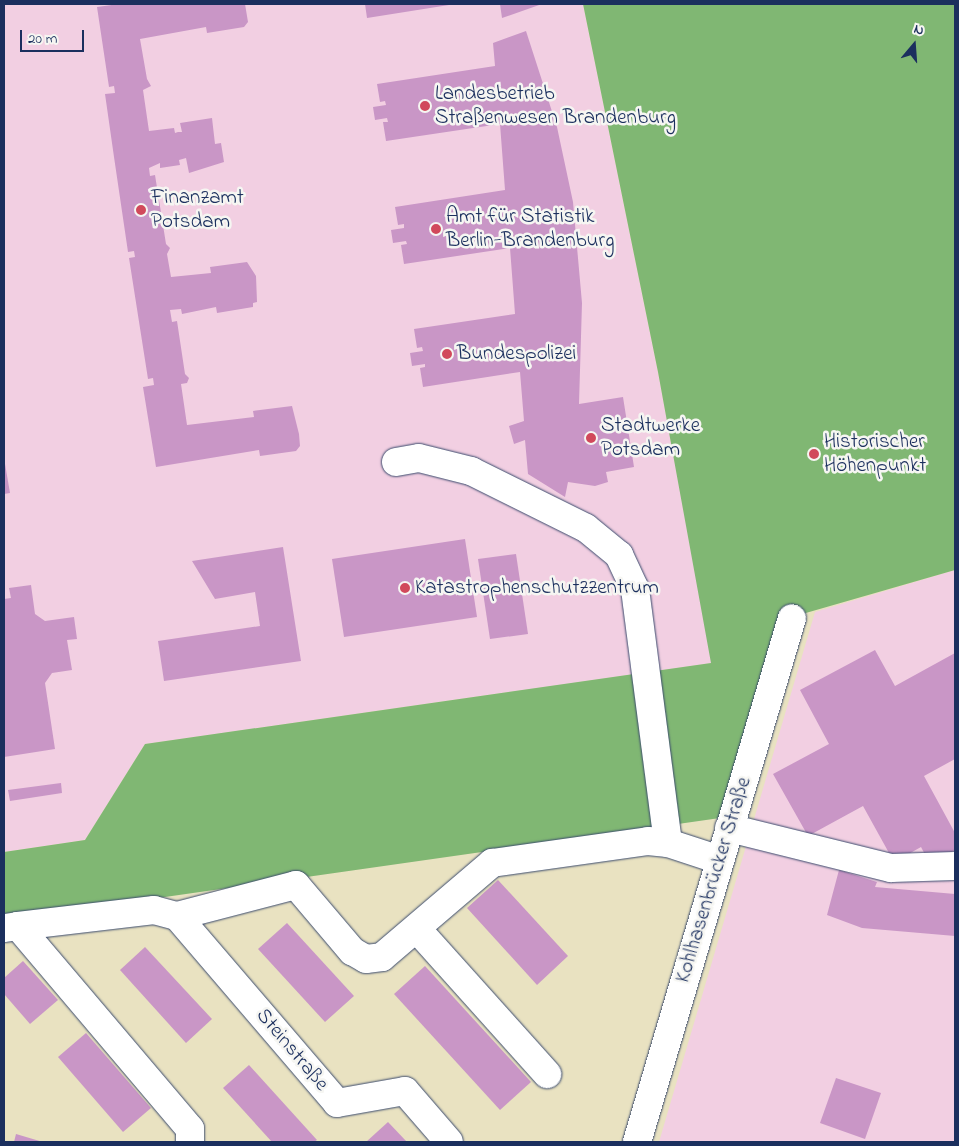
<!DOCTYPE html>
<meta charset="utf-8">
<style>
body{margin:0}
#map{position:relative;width:959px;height:1146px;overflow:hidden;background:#e9e2c1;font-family:"Indie Flower",sans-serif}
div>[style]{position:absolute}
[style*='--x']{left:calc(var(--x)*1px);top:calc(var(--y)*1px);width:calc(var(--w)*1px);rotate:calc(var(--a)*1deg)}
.built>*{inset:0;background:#f2cfe2}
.forest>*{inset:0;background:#80b773}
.building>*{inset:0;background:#c996c6}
.roads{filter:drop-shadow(0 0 1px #3a4a6d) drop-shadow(0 0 1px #3a4a6d)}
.minor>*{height:28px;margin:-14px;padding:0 14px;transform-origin:14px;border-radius:14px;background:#fff}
.dots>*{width:14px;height:14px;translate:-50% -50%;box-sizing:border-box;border:2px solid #f6f6f2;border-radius:50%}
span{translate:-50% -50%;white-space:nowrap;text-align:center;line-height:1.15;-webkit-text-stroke:5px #f6f6f2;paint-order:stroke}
.poi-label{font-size:21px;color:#1b2f5e}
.left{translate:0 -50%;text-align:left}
.street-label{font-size:21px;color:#1b2f5e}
.frame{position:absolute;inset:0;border:5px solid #1b2f5e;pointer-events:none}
.north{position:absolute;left:889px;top:20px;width:50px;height:50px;-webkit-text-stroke:4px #f6f6f2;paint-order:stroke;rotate:18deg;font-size:14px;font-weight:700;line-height:20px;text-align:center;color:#1b2f5e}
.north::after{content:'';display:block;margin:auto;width:18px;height:22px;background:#1b2f5e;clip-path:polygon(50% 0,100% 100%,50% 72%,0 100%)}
.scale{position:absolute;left:20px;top:30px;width:64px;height:22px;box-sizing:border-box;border:2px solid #1b2f5e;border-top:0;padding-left:6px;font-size:15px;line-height:18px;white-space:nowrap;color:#1b2f5e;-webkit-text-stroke:4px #f6f6f2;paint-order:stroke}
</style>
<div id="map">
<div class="built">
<i style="clip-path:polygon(4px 4px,583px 4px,658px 372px,712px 663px,145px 744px,85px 840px,4px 852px)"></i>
<i style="clip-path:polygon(955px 570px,955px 1142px,659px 1142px,815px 612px)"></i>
</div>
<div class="forest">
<i style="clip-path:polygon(583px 4px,955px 4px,955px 570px,778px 621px,720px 818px,4px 920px,4px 852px,85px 840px,145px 744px,711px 663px,658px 372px)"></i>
</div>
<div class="building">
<i style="clip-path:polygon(119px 4px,245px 4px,248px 22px,244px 27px,207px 33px,206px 27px,140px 39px,147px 79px,151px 86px,143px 90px,149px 131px,174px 128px,175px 133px,178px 132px,182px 132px,180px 123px,212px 118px,215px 144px,221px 143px,224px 162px,189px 173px,186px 158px,179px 160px,180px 165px,160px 168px,160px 163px,149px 168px,150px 176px,155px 175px,166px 244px,170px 248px,167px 254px,171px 277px,211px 273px,210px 267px,247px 262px,256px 276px,257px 302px,253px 303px,253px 307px,217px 313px,216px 307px,182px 314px,181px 309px,170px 310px,172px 322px,177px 321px,185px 374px,189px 378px,187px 383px,181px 384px,187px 425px,254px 417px,253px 411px,292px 406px,299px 434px,300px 446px,296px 451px,260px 456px,259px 450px,156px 467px,143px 387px,154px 385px,153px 378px,148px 379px,129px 258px,135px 257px,134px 251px,128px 252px,114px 157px,105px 94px,115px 93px,114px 86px,109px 87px,97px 7px)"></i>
<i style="clip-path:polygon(365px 4px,449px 4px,449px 5px,367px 18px)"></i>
<i style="clip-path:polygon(500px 4px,542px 4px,502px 18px)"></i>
<i style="clip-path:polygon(526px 31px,557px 127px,573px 202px,582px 303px,579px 404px,623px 397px,634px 467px,606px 472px,608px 482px,595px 486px,568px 482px,565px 497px,528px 474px,525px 440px,514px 444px,509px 426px,524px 421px,520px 372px,423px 387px,420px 368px,425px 367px,425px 364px,412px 366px,410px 353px,423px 351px,422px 347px,417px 348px,414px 329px,515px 314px,510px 248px,404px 264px,401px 245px,407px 244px,406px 241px,393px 243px,391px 230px,404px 228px,404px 224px,398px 225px,395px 207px,505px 190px,500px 124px,386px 141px,383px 122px,388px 122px,387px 118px,375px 120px,373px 107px,386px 105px,385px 101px,380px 102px,377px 84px,495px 66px,493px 43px)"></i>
<i style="clip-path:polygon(4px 458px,10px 493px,4px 494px)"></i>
<i style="clip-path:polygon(465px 539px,477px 617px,344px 637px,332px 559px)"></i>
<i style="clip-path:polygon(283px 547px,301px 661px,164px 681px,158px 641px,260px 626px,255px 592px,215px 599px,192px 561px)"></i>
<i style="clip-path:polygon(516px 554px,528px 634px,490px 639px,478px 559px)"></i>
<i style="clip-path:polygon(31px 585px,35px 614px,45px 621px,74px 617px,77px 639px,67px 640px,72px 670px,52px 673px,45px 683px,55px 749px,4px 757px,4px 599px,11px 598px,9px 588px)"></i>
<i style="clip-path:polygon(875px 650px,895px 686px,955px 653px,955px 759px,924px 776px,955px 833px,955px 850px,930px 864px,921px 847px,894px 862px,863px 806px,808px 836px,773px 774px,829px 744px,800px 690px)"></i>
<i style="clip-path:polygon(61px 783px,62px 793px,10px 801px,8px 790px)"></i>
<i style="clip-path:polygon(839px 870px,877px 882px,875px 887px,955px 894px,955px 936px,862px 928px,827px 915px)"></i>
<i style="clip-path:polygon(498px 880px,568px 956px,537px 985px,467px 908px)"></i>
<i style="clip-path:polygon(287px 923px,354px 996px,325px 1022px,258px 949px)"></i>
<i style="clip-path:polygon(145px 947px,212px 1019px,186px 1043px,120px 970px)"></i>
<i style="clip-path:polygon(23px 961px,58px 1000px,30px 1024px,4px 994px,4px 978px)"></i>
<i style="clip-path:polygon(425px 966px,531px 1082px,500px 1110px,394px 994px)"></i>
<i style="clip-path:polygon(86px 1033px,151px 1108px,123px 1132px,58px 1057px)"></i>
<i style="clip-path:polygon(249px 1065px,317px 1140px,314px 1142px,272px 1142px,223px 1088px)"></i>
<i style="clip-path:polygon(836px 1078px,881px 1093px,865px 1139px,820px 1123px)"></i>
<i style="clip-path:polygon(388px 1122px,407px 1142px,366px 1142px)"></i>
<i style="clip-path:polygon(16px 1134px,43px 1142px,14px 1142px)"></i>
</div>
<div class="roads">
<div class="minor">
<i style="--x:396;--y:462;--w:23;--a:-10"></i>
<i style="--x:419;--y:458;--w:54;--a:14"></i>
<i style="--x:471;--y:471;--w:128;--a:26.4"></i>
<i style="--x:586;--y:528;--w:43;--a:39.3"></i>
<i style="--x:619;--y:555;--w:38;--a:65"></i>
<i style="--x:635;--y:589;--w:256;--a:82.6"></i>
<i style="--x:729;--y:828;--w:167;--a:13.9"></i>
<i style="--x:891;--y:868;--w:64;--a:-1.8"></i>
<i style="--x:177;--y:916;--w:123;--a:-14.6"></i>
<i style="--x:296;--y:885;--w:87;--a:49.7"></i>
<i style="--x:352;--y:951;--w:16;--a:30"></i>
<i style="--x:366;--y:959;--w:16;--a:-7"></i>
<i style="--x:382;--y:957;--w:145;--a:-40.5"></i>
<i style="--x:492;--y:863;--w:158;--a:-8"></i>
<i style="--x:648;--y:841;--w:20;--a:6"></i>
<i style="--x:668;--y:843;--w:55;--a:18.1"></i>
<i style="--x:18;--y:926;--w:137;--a:-6.7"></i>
<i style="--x:154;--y:910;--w:24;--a:15"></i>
<i style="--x:177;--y:916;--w:246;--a:49.4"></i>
<i style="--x:337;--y:1103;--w:69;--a:-10"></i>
<i style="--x:405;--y:1091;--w:67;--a:49.2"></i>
<i style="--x:5;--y:928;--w:13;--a:-9"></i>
<i style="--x:18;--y:926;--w:266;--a:49.7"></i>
<i style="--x:190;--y:1129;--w:13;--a:90"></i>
<i style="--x:417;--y:929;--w:195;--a:48.1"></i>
<i style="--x:637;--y:1142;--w:546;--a:-73.52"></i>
</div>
</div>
<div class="dots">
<i style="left:425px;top:106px;background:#d1495b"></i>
<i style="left:141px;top:210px;background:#d1495b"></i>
<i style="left:436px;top:229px;background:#d1495b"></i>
<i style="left:447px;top:354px;background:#d1495b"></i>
<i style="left:591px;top:438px;background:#d1495b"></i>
<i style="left:814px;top:454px;background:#d1495b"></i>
<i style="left:405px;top:588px;background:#d1495b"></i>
</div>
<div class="poi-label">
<span class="left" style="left:435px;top:106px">Landesbetrieb<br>Straßenwesen Brandenburg</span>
<span class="left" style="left:151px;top:210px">Finanzamt<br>Potsdam</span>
<span class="left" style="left:446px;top:229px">Amt für Statistik<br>Berlin-Brandenburg</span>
<span class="left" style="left:457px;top:354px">Bundespolizei</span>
<span class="left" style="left:601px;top:438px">Stadtwerke<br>Potsdam</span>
<span class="left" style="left:824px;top:454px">Historischer<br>Höhenpunkt</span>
<span class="left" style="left:415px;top:588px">Katastrophenschutzzentrum</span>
</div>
<div class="street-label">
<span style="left:714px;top:880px;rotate:-73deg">Kohlhasenbrücker Straße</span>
<span style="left:292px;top:1050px;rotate:50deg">Steinstraße</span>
</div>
<div class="frame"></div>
<div class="north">N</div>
<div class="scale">20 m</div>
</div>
